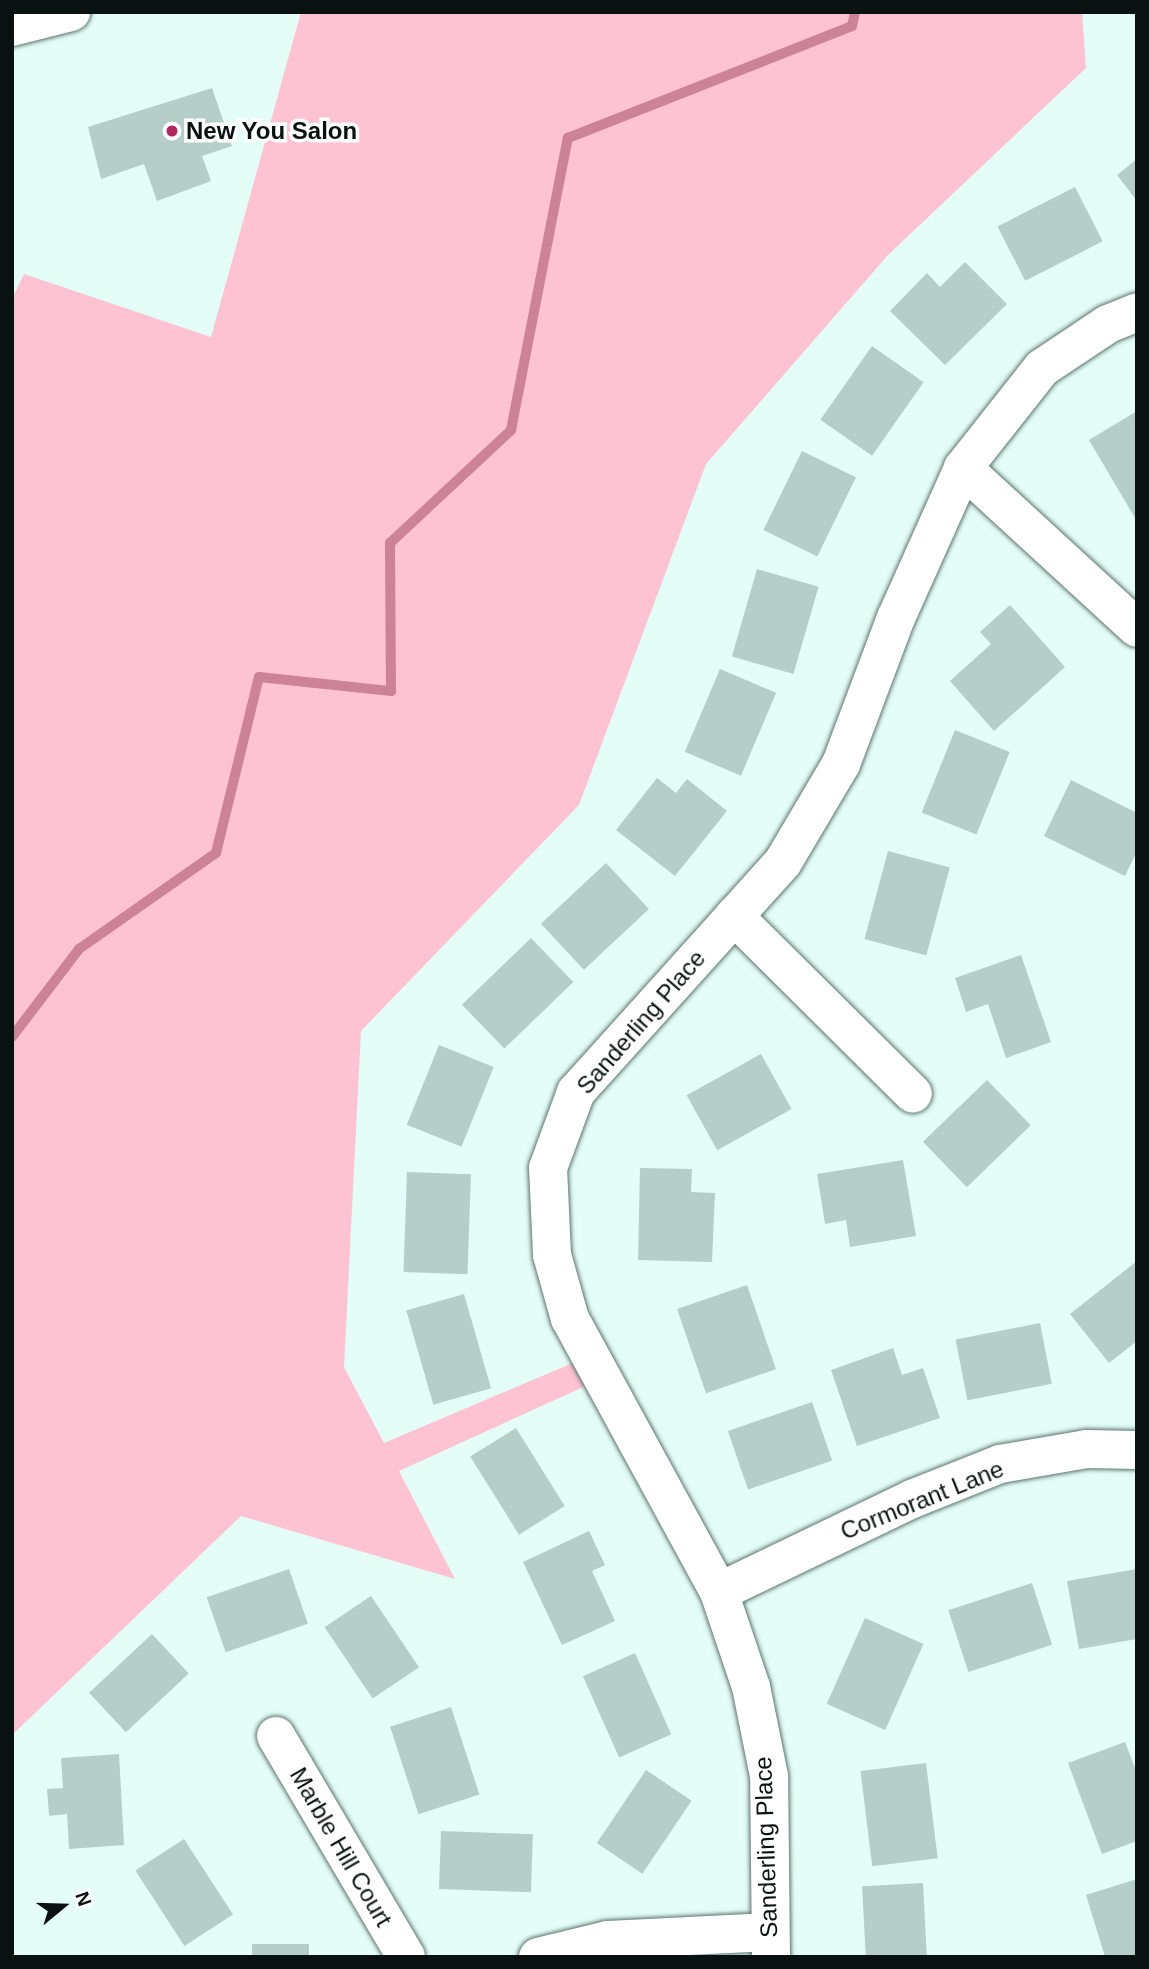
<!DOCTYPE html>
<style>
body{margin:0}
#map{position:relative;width:1149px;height:1969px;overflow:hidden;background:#e4fdf7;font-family:Arial,sans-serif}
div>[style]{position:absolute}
.green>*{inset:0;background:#fec3d3}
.stream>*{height:10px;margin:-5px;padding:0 5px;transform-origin:5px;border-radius:5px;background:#cc8297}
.building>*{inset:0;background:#b5cec8;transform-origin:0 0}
.roads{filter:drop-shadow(0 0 2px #5d746e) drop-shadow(0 0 2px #5d746e)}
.minor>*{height:38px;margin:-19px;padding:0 19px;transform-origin:19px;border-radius:19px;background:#fff}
.dots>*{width:19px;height:19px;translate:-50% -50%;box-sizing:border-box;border:4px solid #fff;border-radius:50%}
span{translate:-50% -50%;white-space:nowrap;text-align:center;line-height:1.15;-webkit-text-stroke:7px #fff;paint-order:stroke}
.poi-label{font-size:24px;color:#091210;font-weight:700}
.left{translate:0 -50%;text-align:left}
.street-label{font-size:24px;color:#091210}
.frame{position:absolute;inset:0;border:14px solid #091210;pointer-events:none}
.north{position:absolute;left:28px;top:1871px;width:70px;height:70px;-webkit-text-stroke:5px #fff;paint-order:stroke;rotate:71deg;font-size:19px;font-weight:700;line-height:28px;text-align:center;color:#091210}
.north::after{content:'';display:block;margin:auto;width:24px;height:32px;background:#091210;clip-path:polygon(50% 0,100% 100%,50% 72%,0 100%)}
</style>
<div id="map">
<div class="green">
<div style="clip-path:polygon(301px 12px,1082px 12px,1086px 68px,888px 255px,706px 464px,579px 805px,361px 1031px,344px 1367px,384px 1443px,589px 1356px,601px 1379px,399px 1471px,455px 1579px,241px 1516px,12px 1735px,12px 299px,24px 274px,211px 337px)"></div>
</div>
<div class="stream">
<div style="left:12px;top:1037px;width:111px;rotate:-52.7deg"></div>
<div style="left:79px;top:949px;width:167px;rotate:-35deg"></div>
<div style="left:216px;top:853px;width:181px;rotate:-76.3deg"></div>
<div style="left:259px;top:677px;width:133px;rotate:6.1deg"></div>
<div style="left:391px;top:691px;width:148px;rotate:-90.4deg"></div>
<div style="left:390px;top:543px;width:166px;rotate:-43deg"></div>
<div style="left:511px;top:430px;width:298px;rotate:-79deg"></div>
<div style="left:568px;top:138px;width:305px;rotate:-21.5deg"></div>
<div style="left:852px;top:26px;width:14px;rotate:-78deg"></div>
</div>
<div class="building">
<div style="clip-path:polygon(212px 88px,232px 146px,202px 156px,211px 181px,157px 201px,144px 164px,101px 179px,88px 127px)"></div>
<div style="clip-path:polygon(1137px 159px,1137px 201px,1117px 175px)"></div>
<div style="left:1075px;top:187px;width:61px;height:87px;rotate:63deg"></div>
<div style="clip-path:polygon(965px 262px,1007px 304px,945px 365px,890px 311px,927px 273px,940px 287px)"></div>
<div style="left:872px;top:346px;width:63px;height:90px;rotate:35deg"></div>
<div style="clip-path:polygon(1137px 411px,1137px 516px,1135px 518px,1089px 440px)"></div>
<div style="left:802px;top:451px;width:60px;height:88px;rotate:26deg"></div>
<div style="left:757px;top:569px;width:64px;height:91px;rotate:16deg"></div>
<div style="clip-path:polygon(1010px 605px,1065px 667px,994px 731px,950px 681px,991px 644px,980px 632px)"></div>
<div style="left:720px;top:669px;width:61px;height:90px;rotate:23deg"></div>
<div style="left:955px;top:730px;width:59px;height:89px;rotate:22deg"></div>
<div style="clip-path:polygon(657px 778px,676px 793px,687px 779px,727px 811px,675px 876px,616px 830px)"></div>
<div style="clip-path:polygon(1071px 780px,1137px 813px,1137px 851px,1125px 876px,1044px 836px)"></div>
<div style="left:888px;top:851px;width:64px;height:91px;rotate:15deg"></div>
<div style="left:606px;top:863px;width:63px;height:89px;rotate:47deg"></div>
<div style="left:531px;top:938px;width:61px;height:96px;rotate:46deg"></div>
<div style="clip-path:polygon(1021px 955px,1051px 1042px,1006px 1058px,988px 1004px,966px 1012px,955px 978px)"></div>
<div style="left:439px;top:1045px;width:59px;height:86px;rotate:22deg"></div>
<div style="left:761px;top:1054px;width:63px;height:85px;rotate:61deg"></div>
<div style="left:987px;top:1080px;width:63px;height:89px;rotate:46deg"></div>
<div style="clip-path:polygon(903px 1160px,916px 1236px,850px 1247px,846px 1220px,825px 1224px,817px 1174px)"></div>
<div style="clip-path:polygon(640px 1168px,692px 1169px,691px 1192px,715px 1193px,712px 1262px,638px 1260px)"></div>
<div style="left:407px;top:1172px;width:64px;height:100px;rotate:2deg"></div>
<div style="clip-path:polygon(1137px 1261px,1137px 1341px,1109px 1363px,1070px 1314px)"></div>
<div style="left:747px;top:1285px;width:89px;height:74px;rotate:71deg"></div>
<div style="left:464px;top:1294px;width:98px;height:60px;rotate:74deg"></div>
<div style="left:1040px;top:1323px;width:62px;height:86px;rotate:79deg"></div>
<div style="clip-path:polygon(893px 1348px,902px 1375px,923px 1368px,940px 1418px,857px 1446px,831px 1370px)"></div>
<div style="left:812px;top:1402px;width:62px;height:89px;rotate:71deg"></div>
<div style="left:516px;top:1428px;width:92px;height:54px;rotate:58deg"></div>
<div style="clip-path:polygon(589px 1531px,605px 1565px,592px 1571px,615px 1621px,562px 1645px,523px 1562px)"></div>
<div style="left:289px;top:1569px;width:58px;height:87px;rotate:71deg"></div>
<div style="clip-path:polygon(1137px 1569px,1137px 1639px,1079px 1649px,1067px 1581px)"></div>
<div style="left:1032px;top:1583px;width:65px;height:88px;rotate:72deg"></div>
<div style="left:371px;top:1596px;width:86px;height:56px;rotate:56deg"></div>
<div style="left:865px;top:1618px;width:64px;height:94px;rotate:24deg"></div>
<div style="left:152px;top:1634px;width:54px;height:86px;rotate:47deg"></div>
<div style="left:635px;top:1653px;width:89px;height:57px;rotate:66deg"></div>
<div style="left:451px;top:1707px;width:92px;height:64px;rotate:72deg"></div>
<div style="clip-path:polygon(1125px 1742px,1137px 1773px,1137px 1841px,1102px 1854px,1068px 1763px)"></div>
<div style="clip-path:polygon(119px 1754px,124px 1845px,69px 1849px,67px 1814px,49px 1816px,47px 1789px,63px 1788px,61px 1758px)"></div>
<div style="left:926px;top:1763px;width:96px;height:66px;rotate:83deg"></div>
<div style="left:646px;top:1770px;width:55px;height:88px;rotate:34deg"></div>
<div style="left:441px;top:1831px;width:92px;height:58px;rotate:2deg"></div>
<div style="left:184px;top:1839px;width:90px;height:58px;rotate:57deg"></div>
<div style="clip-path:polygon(1137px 1879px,1137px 1957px,1105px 1957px,1086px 1895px)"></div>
<div style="left:923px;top:1883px;width:74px;height:61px;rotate:87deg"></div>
<div style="left:309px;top:1944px;width:13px;height:57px;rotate:90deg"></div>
</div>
<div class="roads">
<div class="minor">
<div style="left:12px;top:27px;width:61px;rotate:-14.3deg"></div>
<div style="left:963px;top:468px;width:236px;rotate:42.6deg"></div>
<div style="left:734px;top:916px;width:252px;rotate:44.8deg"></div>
<div style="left:719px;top:1592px;width:214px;rotate:-25.7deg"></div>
<div style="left:912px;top:1499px;width:95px;rotate:-21.7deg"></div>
<div style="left:1000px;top:1464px;width:88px;rotate:-9.8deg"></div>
<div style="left:1087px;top:1449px;width:50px;rotate:1.1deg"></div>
<div style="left:276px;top:1736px;width:256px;rotate:59.5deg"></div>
<div style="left:538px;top:1957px;width:72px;rotate:-13.7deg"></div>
<div style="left:608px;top:1940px;width:162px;rotate:-2.8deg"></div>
<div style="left:771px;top:1957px;width:181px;rotate:-90.6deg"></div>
<div style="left:769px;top:1776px;width:91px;rotate:-101.4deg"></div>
<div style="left:751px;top:1687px;width:100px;rotate:-108.6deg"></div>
<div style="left:719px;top:1592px;width:311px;rotate:-118.6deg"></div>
<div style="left:570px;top:1319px;width:66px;rotate:-105.7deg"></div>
<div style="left:552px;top:1255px;width:87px;rotate:-92.6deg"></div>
<div style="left:548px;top:1168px;width:81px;rotate:-69.8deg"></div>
<div style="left:576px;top:1092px;width:309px;rotate:-48deg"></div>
<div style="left:783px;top:862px;width:114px;rotate:-59.4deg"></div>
<div style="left:841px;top:764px;width:156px;rotate:-69.4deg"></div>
<div style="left:896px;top:618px;width:164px;rotate:-65.9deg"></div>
<div style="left:963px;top:468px;width:127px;rotate:-51.7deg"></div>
<div style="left:1042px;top:368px;width:79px;rotate:-33.7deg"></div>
<div style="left:1108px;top:324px;width:31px;rotate:-22deg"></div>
</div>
</div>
<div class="dots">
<div style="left:172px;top:131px;background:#b22660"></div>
</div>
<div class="poi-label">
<span class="left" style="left:186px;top:131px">New You Salon</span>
</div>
<div class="street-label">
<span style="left:641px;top:1022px;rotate:-49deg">Sanderling Place</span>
<span style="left:922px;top:1500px;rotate:-22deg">Cormorant Lane</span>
<span style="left:341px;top:1847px;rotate:60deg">Marble Hill Court</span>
<span style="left:766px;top:1847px;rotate:-92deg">Sanderling Place</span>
</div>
<div class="frame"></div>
<div class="north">N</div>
</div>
